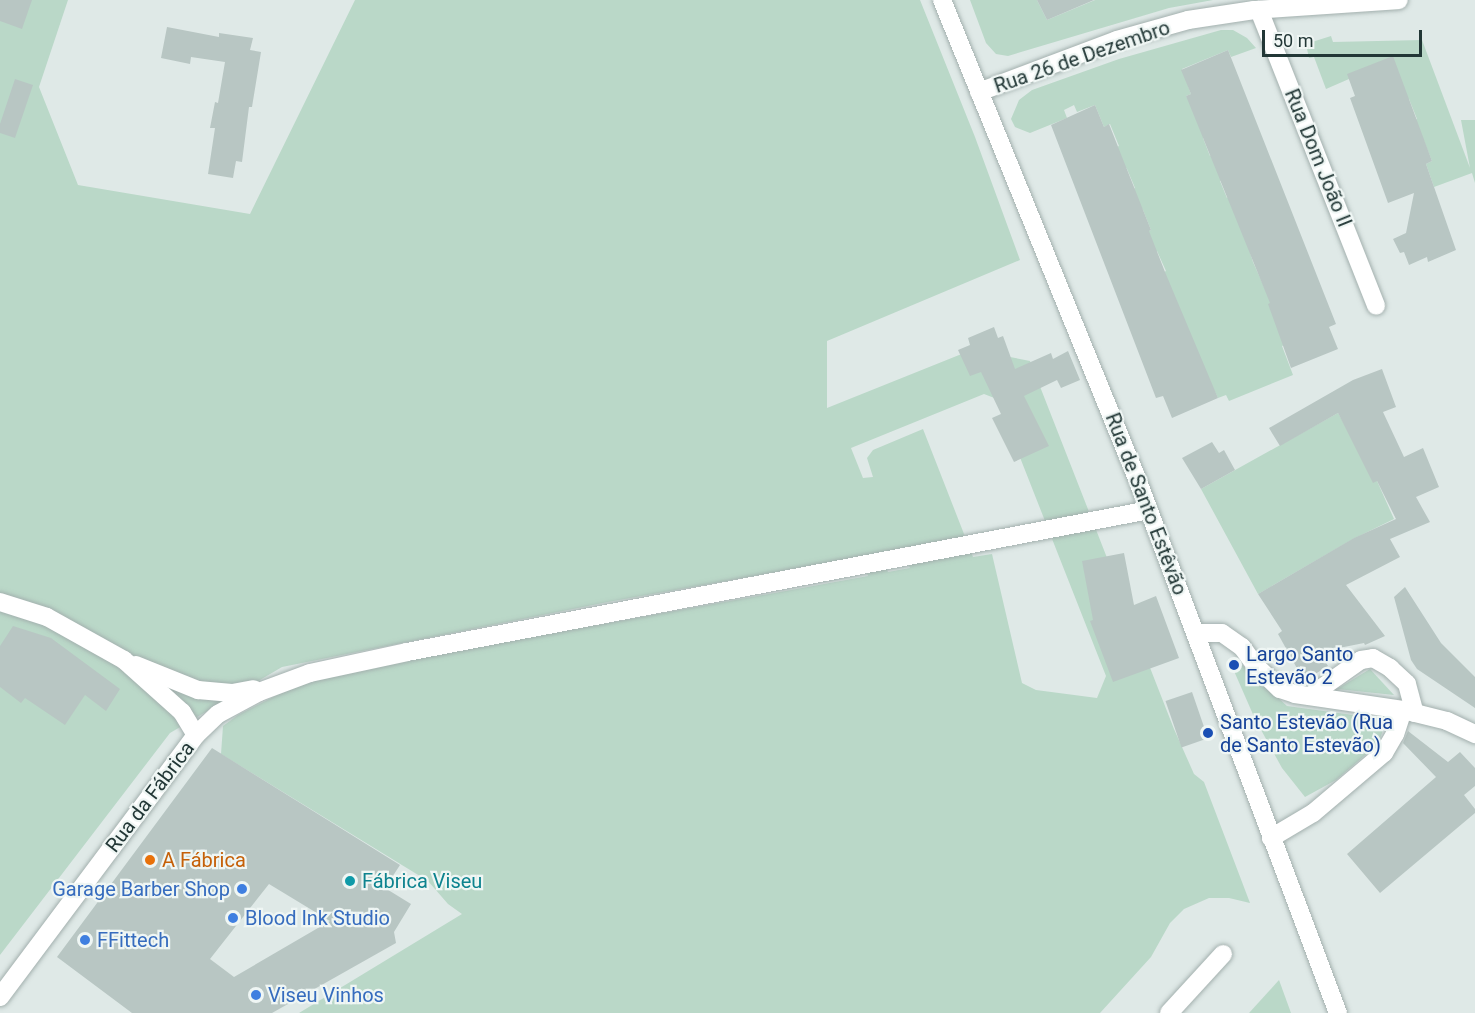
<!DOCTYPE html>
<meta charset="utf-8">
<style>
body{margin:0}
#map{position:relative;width:1475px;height:1013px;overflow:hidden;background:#dfe9e7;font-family:Roboto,sans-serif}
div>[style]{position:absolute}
.green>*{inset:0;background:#bad8c8}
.building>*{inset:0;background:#b8c6c3;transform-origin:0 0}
.roads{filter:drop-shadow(0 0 2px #a3b0ae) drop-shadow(0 0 2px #a3b0ae)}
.street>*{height:18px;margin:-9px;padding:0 9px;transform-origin:9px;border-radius:9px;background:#fff}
.secondary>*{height:18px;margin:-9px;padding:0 9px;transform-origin:9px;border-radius:9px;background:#fff}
.dots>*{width:16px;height:16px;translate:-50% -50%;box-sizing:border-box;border:3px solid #eff6f4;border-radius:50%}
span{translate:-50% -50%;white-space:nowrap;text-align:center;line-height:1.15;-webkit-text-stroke:4.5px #eff6f4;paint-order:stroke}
.street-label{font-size:20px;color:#223736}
.transit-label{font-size:20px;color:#164399}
.left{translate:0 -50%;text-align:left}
.food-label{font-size:20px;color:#c56008}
.culture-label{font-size:20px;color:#0d838f}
.shop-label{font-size:20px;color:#366cbe}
.right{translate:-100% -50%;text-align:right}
.scale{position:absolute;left:1262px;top:30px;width:160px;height:27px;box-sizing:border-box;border:3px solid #223736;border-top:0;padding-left:8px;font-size:18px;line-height:21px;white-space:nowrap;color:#223736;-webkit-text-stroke:4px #eff6f4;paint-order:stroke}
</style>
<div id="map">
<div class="green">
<div style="clip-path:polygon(evenodd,0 0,68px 0,39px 87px,78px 185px,250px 214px,355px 0,920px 0,975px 137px,1020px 260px,827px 341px,827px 408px,989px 343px,1010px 357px,1030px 361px,1174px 729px,1194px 774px,1204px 782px,1250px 903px,1229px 898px,1209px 898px,1184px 909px,1170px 923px,1151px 957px,1100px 1013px,299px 1013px,462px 914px,448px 904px,428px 881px,221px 754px,223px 726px,238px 715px,291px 688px,349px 670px,868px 576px,861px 557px,608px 602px,282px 667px,170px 733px,0 955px,0 0,984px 394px,997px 399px,1106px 676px,1097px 698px,1036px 690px,1022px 683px,992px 554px,973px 557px,923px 429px,873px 450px,867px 458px,873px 477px,863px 478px,851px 448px,984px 394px,0 0,902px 550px,910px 568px,888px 572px,880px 554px,902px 550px)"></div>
<div style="clip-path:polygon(970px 0,1037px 0,1047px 20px,1095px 0,1213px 0,1169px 8px,1008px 56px,996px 54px,986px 43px)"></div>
<div style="clip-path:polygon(1221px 30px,1233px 30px,1247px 38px,1256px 48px,1231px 57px,1228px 50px,1182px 69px,1191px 94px,1186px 96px,1210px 135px,1203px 138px,1210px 156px,1215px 154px,1225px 178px,1220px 181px,1227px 198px,1232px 196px,1253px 262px,1289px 343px,1282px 346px,1293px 375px,1229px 401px,1226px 395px,1218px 398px,1159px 275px,1166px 271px,1157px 251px,1152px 252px,1144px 233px,1151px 230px,1143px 210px,1130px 191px,1135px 188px,1127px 169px,1112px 149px,1119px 146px,1110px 124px,1104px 127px,1095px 105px,1077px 112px,1074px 105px,1064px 110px,1067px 118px,1030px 133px,1015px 127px,1011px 119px,1019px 100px,1032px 90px,1119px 59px)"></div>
<div style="clip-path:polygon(1331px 36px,1333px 42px,1422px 40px,1470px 168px,1461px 120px,1475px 120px,1475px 183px,1472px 173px,1434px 187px,1426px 164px,1432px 161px,1424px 141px,1412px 121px,1417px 119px,1409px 99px,1349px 79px,1326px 89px,1314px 57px,1309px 58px,1307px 49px,1312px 42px)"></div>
<div style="clip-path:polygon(1338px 413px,1377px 481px,1394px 519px,1353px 539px,1258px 594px,1201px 489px)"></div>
<div style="clip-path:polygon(1239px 662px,1287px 706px,1382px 719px,1386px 722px,1378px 744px,1336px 780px,1305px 797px,1282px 768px,1255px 719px,1234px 671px,1234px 664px)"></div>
<div style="clip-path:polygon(1370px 669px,1394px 695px,1337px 689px)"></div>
<div style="clip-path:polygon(1279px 980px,1291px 1013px,1249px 1013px)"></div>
</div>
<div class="building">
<div style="clip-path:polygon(0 0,32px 0,22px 29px,0 21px)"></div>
<div style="clip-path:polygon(1037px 0,1094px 0,1047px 20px)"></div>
<div style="clip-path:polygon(167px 27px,219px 37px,219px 33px,253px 38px,250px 50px,261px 52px,252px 107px,249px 107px,242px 162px,236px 161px,233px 178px,208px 174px,215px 128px,210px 128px,215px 102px,218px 103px,225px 62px,191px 57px,190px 64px,161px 58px)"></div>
<div style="clip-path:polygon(1228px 50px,1336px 324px,1329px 327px,1338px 349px,1291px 368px,1268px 304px,1270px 303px,1186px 96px,1191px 94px,1181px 70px)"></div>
<div style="clip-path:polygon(1393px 56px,1432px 161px,1426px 164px,1456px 250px,1428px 262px,1427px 257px,1409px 265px,1404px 252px,1400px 253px,1393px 239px,1406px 233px,1414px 193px,1388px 203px,1350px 98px,1355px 96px,1347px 74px)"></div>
<div style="clip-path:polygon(15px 79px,33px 85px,15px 138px,0 133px,0 124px)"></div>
<div style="clip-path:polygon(1095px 105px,1104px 127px,1109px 124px,1151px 230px,1149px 231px,1165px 272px,1218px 398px,1172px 418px,1163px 396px,1156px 398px,1051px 125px)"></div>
<div style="clip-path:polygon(994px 327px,998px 338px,1003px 336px,1015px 369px,1051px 353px,1053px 359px,1068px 351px,1080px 380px,1061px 388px,1057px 380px,1024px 396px,1049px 446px,1014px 462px,992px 418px,1001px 414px,981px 372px,970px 376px,958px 350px,970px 345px,968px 338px)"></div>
<div style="clip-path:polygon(1382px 369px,1396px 407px,1383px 412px,1404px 457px,1423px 448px,1439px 487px,1416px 497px,1430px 522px,1390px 539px,1400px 557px,1346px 585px,1385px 636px,1365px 645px,1364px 643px,1319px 652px,1328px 666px,1304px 681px,1278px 634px,1282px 631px,1258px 594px,1354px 538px,1396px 519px,1377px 481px,1373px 483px,1338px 413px,1280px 446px,1269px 428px,1353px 380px)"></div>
<div style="clip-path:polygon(1212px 442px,1219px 453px,1224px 450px,1235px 470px,1201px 489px,1182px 458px)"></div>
<div style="clip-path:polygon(1124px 553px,1134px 605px,1156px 596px,1179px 658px,1113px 682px,1090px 621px,1093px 620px,1082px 561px)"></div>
<div style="clip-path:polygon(1405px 587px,1441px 643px,1475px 677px,1475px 708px,1417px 669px,1411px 660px,1394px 597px)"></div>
<div style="clip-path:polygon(13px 626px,51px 638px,120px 689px,106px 711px,85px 695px,65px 725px,25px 698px,21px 703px,0 687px,0 646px)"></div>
<div style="left:1192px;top:692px;width:49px;height:28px;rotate:71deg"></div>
<div style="clip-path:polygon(1408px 731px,1448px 762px,1460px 752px,1475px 768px,1475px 786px,1464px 795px,1475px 809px,1475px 813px,1380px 893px,1347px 854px,1436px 777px,1403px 743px)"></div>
<div style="clip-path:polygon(evenodd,212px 748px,400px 865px,385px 888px,411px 904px,394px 932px,396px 943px,272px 1013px,132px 1013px,57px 957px,212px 748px,269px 884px,330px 921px,234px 977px,210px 959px,269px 884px)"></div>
</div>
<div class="roads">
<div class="street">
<div style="left:1259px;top:10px;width:318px;rotate:68.4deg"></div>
<div style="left:979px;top:92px;width:147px;rotate:-20.6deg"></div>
<div style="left:1117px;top:40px;width:74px;rotate:-15.7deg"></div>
<div style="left:1188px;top:20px;width:67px;rotate:-8.6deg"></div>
<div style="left:1254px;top:10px;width:145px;rotate:-3.9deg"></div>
<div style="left:0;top:602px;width:49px;rotate:17.7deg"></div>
<div style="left:47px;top:617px;width:88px;rotate:29.2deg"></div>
<div style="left:124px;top:660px;width:78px;rotate:41.9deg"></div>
<div style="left:182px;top:712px;width:27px;rotate:59deg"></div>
<div style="left:1196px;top:633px;width:26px"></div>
<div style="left:1222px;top:633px;width:24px;rotate:35deg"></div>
<div style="left:1242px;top:647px;width:24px;rotate:54deg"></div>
<div style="left:1256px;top:666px;width:33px;rotate:44deg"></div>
<div style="left:1280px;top:689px;width:16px;rotate:18deg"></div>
<div style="left:1295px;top:694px;width:109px;rotate:8.4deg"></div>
<div style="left:1403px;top:710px;width:25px;rotate:108deg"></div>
<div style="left:1395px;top:734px;width:22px;rotate:120deg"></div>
<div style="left:1384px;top:753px;width:93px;rotate:139.8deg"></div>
<div style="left:1313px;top:813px;width:49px;rotate:149.2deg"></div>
<div style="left:136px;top:665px;width:67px;rotate:22deg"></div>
<div style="left:198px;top:690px;width:34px;rotate:5deg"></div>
<div style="left:232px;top:693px;width:22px;rotate:-10deg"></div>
<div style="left:1310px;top:696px;width:62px;rotate:-35.2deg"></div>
<div style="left:1361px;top:660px;width:12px;rotate:-9deg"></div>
<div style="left:1373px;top:658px;width:20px;rotate:30deg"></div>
<div style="left:1390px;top:668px;width:23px;rotate:43deg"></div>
<div style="left:1407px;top:684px;width:30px;rotate:75deg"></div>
<div style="left:1403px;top:710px;width:45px;rotate:14deg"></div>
<div style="left:1447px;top:721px;width:31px;rotate:25deg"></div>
<div style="left:0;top:997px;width:327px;rotate:-53.2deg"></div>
<div style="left:196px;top:735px;width:30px;rotate:-44deg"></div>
<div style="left:218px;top:714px;width:47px;rotate:-28.2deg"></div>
<div style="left:259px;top:692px;width:54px;rotate:-20.4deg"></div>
<div style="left:310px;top:673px;width:99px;rotate:-12.2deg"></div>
<div style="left:407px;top:652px;width:755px;rotate:-10.83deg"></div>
<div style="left:1169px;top:1013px;width:80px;rotate:-47.5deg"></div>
</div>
<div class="secondary">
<div style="left:942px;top:0;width:514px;rotate:67.83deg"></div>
<div style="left:1136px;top:476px;width:574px;rotate:69.39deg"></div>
</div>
</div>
<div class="dots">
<div style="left:1234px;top:665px;background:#1a4fb4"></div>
<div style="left:1208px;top:733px;background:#1a4fb4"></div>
<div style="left:150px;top:860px;background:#e8710a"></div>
<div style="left:350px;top:881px;background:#0f9aa8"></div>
<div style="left:242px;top:889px;background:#3f7fe0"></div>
<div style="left:233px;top:918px;background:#3f7fe0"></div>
<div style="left:85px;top:940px;background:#3f7fe0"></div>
<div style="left:256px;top:995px;background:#3f7fe0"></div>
</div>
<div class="street-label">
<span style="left:1082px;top:57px;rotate:-19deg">Rua 26 de Dezembro</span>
<span style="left:1318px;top:158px;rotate:68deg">Rua Dom João II</span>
<span style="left:1146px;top:504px;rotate:69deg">Rua de Santo Estêvão</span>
<span style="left:150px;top:797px;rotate:-53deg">Rua da Fábrica</span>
</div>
<div class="transit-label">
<span class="left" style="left:1246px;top:666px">Largo Santo<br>Estevão 2</span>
<span class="left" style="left:1220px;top:734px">Santo Estevão (Rua<br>de Santo Estevão)</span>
</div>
<div class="food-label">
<span class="left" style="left:162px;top:860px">A Fábrica</span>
</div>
<div class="culture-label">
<span class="left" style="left:362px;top:881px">Fábrica Viseu</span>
</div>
<div class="shop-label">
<span class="right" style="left:230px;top:889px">Garage Barber Shop</span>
<span class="left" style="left:245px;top:918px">Blood Ink Studio</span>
<span class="left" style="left:97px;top:940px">FFittech</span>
<span class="left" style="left:268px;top:995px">Viseu Vinhos</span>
</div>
<div class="scale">50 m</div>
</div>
